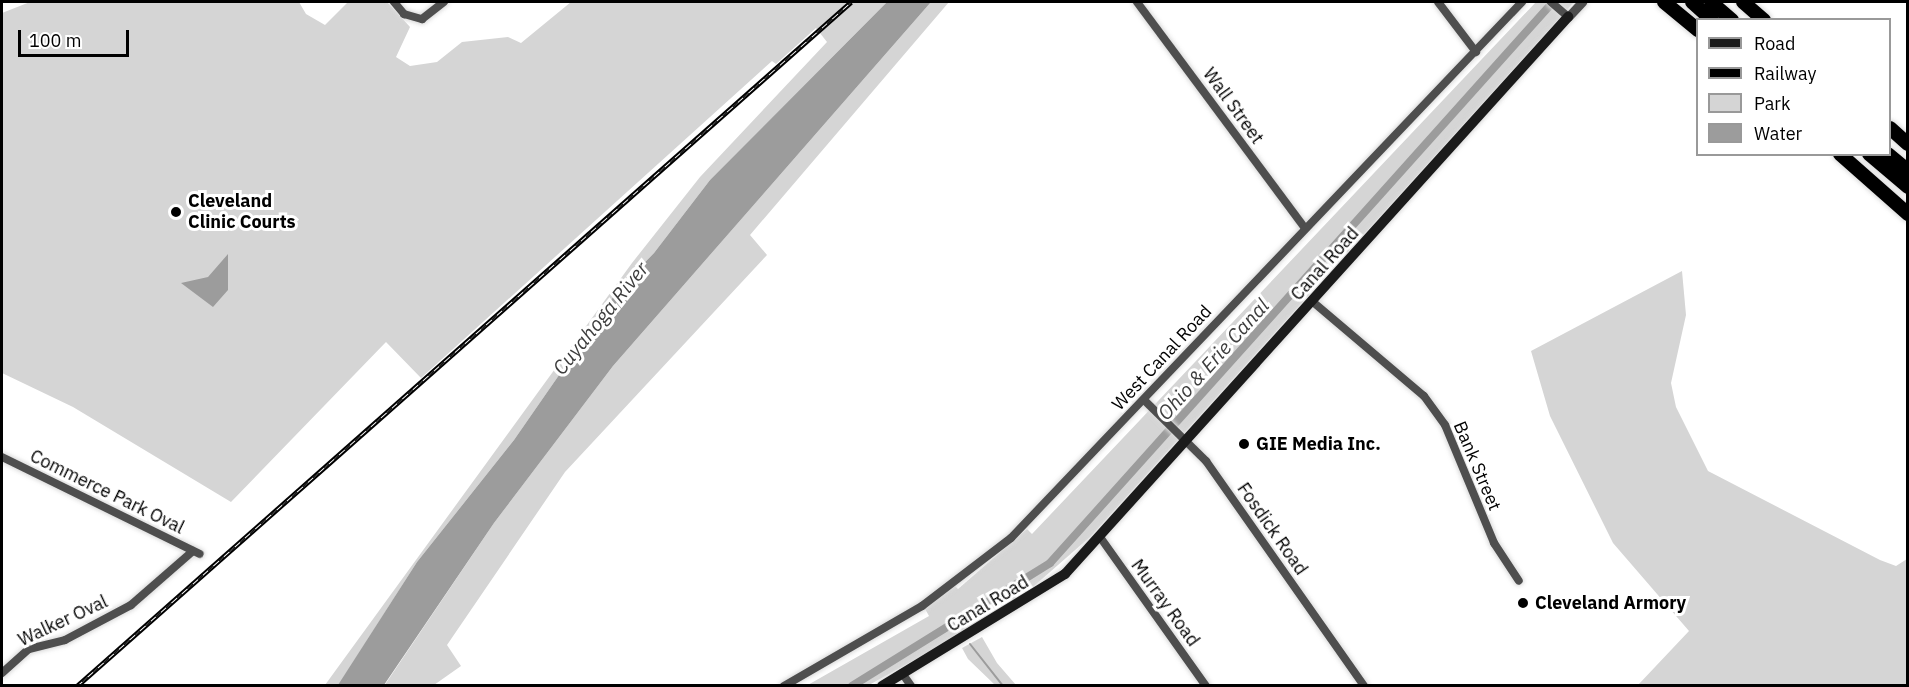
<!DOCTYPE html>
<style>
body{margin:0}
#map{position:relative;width:1909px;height:687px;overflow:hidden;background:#fff;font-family:"IBM Plex Sans",sans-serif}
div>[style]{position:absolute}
.green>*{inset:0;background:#d5d5d5}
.water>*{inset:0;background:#9c9c9c}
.stream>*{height:2px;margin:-1px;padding:0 1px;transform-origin:1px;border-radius:1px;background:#9c9c9c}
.canal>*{height:8px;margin:-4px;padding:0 4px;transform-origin:4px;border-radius:4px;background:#9c9c9c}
.roads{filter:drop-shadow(0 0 2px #dbdbdb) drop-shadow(0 0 2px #dbdbdb)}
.minor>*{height:8px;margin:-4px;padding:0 4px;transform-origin:4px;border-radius:4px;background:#4e4e4e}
.tertiary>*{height:9px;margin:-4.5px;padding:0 4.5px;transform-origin:4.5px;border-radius:4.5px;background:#4e4e4e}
.secondary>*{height:10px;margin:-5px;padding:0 5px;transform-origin:5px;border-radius:5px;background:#1b1b1b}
.motorway>*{height:14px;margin:-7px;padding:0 7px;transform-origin:7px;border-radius:7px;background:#000}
.rail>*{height:4.5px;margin-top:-2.25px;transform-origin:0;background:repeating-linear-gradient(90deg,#fff 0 7px,#000 0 14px);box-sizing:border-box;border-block:2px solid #000}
.dots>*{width:16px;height:16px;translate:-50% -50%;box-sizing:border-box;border:3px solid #fff;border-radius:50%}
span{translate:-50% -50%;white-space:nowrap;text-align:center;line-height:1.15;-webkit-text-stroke:6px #fff;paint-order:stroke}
.street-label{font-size:18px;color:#000}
.poi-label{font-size:18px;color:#000;font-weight:700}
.left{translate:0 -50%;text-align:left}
.water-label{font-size:20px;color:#3d3d3d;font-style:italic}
.frame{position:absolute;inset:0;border:3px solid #000;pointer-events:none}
.legend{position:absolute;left:1696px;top:18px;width:195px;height:138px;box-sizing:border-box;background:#fff;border:2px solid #999;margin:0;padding:8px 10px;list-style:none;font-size:18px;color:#000}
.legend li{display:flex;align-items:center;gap:12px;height:30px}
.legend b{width:30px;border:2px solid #999}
.scale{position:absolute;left:18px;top:30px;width:111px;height:27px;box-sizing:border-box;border:3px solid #000;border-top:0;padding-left:8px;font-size:18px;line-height:21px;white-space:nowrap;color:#000;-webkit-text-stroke:4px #fff;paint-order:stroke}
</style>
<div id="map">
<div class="green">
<div style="clip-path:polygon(30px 2px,299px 2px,306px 14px,325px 25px,348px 2px,387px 2px,410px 27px,396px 57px,410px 66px,437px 62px,462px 42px,508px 37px,521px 43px,571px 2px,887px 2px,710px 180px,654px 253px,618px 290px,514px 440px,417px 562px,338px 686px,325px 685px,632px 263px,700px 177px,827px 42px,816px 28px,776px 64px,772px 61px,421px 378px,386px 342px,231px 502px,73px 407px,2px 373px,2px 13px)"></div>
<div style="clip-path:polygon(931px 2px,949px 2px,750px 235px,767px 255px,565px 472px,447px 645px,461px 666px,434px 685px,384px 686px,494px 523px,613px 366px)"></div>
<div style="clip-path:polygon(1536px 2px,1574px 2px,1090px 537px,1010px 607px,869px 685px,806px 686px,929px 616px,923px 605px,955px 586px,958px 589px,1027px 529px,1032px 534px)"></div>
<div style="clip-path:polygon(1682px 271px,1686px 315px,1671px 383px,1676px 407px,1708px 471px,1880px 560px,1896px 566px,1907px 559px,1907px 685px,1638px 685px,1689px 631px,1613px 543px,1550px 416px,1531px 351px)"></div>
<div style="clip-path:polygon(982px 637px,997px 663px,1016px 685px,995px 685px,968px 659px,962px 648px)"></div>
</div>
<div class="water">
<div style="clip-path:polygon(887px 2px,931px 2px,613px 366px,494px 523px,384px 685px,338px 685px,417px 562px,514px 440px,618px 290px,654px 253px,710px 180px)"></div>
<div style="clip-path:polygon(228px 254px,228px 290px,213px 307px,181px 283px,208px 277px)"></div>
</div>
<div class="stream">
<div style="left:970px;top:644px;width:53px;rotate:51.8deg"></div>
</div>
<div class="canal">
<div style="left:852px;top:686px;width:233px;rotate:-31.8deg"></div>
<div style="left:1050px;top:563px;width:753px;rotate:-48.12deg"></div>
</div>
<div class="roads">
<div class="minor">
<div style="left:394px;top:2px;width:16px;rotate:50deg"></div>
<div style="left:404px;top:14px;width:19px;rotate:16deg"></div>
<div style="left:422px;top:19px;width:28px;rotate:-38deg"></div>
<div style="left:1137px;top:2px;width:282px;rotate:53.4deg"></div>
<div style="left:1438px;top:2px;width:63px;rotate:52.8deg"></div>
<div style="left:1551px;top:2px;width:23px;rotate:41deg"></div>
<div style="left:1313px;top:302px;width:145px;rotate:40.3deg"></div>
<div style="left:1424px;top:396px;width:36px;rotate:54deg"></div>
<div style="left:1445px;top:425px;width:128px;rotate:67.4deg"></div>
<div style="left:1494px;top:543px;width:45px;rotate:56.7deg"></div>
<div style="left:1144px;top:400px;width:87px;rotate:44.5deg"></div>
<div style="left:1206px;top:461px;width:275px;rotate:54.9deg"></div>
<div style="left:2px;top:457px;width:220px;rotate:26.1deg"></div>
<div style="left:1100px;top:537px;width:183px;rotate:54.6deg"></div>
<div style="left:2px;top:673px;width:36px;rotate:-42deg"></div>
<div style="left:29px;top:649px;width:37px;rotate:-14deg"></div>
<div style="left:65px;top:640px;width:75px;rotate:-27.9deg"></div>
<div style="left:131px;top:605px;width:82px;rotate:-41.1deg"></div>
<div style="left:902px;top:673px;width:16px;rotate:55deg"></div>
<div style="left:784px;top:686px;width:160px;rotate:-30.1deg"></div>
<div style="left:922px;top:606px;width:112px;rotate:-37.4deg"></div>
<div style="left:1011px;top:538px;width:741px;rotate:-46.37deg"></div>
</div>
<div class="tertiary">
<div style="left:1568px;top:17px;width:21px;rotate:-47deg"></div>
</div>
<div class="secondary">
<div style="left:882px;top:686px;width:215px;rotate:-31.5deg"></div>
<div style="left:1065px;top:574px;width:751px;rotate:-47.92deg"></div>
</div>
<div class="motorway">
<div style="left:1664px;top:2px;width:44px;rotate:39.5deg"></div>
<div style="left:1692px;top:2px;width:27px;rotate:42deg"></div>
<div style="left:1711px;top:2px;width:28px;rotate:41deg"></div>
<div style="left:1743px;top:2px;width:28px;rotate:41deg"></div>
<div style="left:1890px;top:128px;width:24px;rotate:42deg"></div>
<div style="left:1840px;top:154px;width:91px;rotate:41.4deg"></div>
<div style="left:1869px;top:154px;width:51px;rotate:40.2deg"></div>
<div style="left:1888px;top:154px;width:26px;rotate:40deg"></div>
</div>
</div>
<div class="rail">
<div style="left:77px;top:686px;width:1033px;rotate:-41.47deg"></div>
</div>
<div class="dots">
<div style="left:176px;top:212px;background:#000"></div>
<div style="left:1244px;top:444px;background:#000"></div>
<div style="left:1523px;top:603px;background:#000"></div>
</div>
<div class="street-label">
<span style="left:1233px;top:106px;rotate:54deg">Wall Street</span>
<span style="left:1325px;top:264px;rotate:-48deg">Canal Road</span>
<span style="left:1162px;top:358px;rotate:-47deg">West Canal Road</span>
<span style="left:1477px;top:466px;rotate:67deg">Bank Street</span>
<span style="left:107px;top:492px;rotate:26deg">Commerce Park Oval</span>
<span style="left:1272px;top:529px;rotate:55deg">Fosdick Road</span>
<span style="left:1165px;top:603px;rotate:54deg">Murray Road</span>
<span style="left:988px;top:604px;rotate:-31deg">Canal Road</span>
<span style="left:63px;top:621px;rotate:-25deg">Walker Oval</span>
</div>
<div class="poi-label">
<span class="left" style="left:188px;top:212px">Cleveland<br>Clinic Courts</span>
<span class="left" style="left:1256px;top:444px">GIE Media Inc.</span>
<span class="left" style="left:1535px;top:603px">Cleveland Armory</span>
</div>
<div class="water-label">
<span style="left:600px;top:318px;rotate:-51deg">Cuyahoga River</span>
<span style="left:1213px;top:359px;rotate:-48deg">Ohio &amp; Erie Canal</span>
</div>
<div class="frame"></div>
<ul class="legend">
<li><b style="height:8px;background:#1b1b1b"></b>Road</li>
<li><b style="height:8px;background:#000"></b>Railway</li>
<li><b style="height:16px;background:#d5d5d5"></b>Park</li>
<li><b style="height:16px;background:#9c9c9c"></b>Water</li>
</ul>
<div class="scale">100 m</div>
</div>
